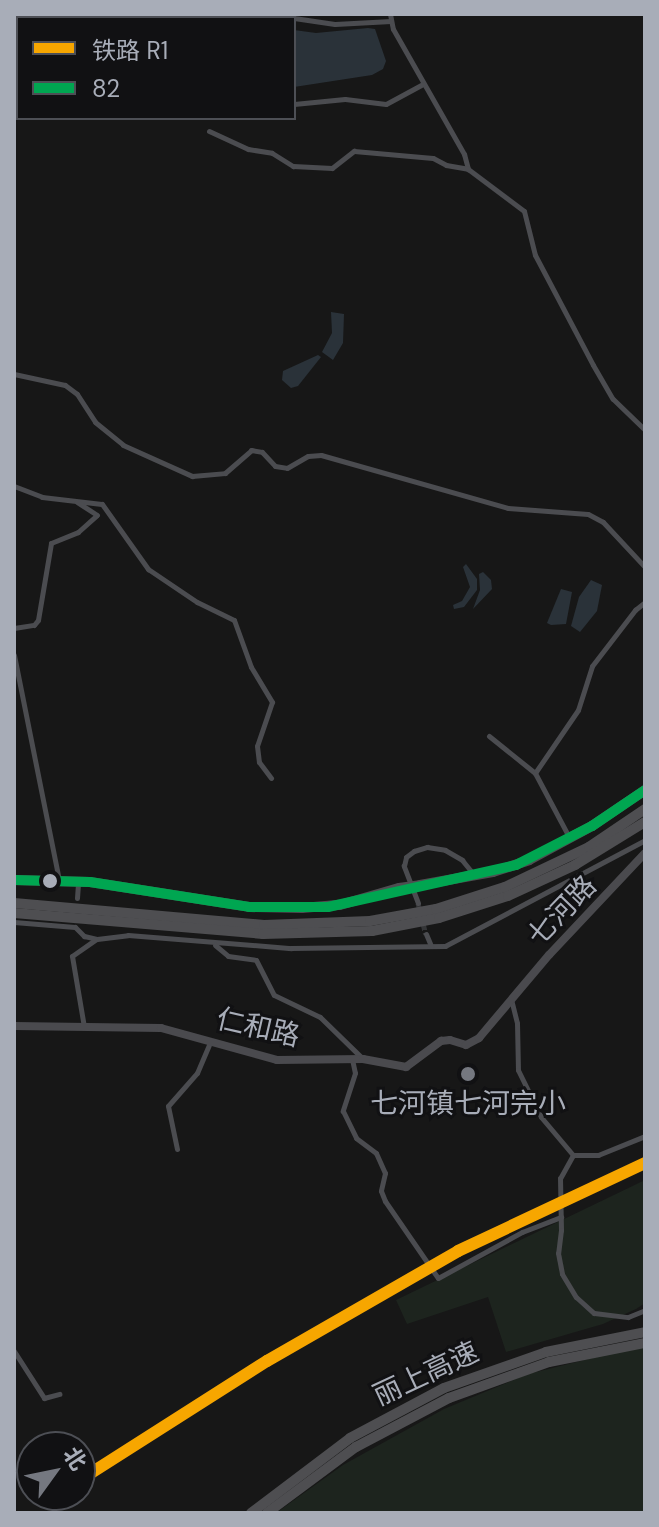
<!DOCTYPE html>
<meta charset="utf-8">
<style>
body{margin:0}
#map{position:relative;width:659px;height:1527px;overflow:hidden;background:#171717;font-family:"DM Sans","Noto Sans SC",sans-serif}
div>[style]{position:absolute}
.green>*{inset:0;background:#1d241e}
.water>*{inset:0;background:#2a3239;transform-origin:0 0}
.street-tunnel>*{height:5px;margin-top:-2.5px;transform-origin:0;background:repeating-linear-gradient(90deg,#343537 0 5px,transparent 0 7.5px)}
.street>*{height:5px;margin:-2.5px;padding:0 2.5px;transform-origin:2.5px;border-radius:2.5px;background:#4b4c50}
.secondary>*{height:8px;margin:-4px;padding:0 4px;transform-origin:4px;border-radius:4px;background:#4a4a4e}
.highway>*{height:10px;margin:-5px;padding:0 5px;transform-origin:5px;border-radius:5px;background:#4e4e51}
.highway-bridge>*{height:10px;margin:-5px;padding:0 5px;transform-origin:5px;border-radius:5px;background:#4e4e51}
.bus-1>*{height:10px;margin:-5px;padding:0 5px;transform-origin:5px;border-radius:5px;background:#00a651}
.rail-1>*{height:12px;margin:-6px;padding:0 6px;transform-origin:6px;border-radius:6px;background:#f7a600}
.dots>*{width:22px;height:22px;translate:-50% -50%;box-sizing:border-box;border:4px solid #111113;border-radius:50%}
span{translate:-50% -50%;white-space:nowrap;text-align:center;line-height:1.15;-webkit-text-stroke:6px #111113;paint-order:stroke}
.street-label{font-size:28px;color:#a8adb8}
.poi-label{font-size:28px;color:#a8adb8}
.frame{position:absolute;inset:0;border:16px solid #a8adb8;pointer-events:none}
.legend{position:absolute;left:16px;top:16px;width:280px;height:104px;box-sizing:border-box;background:#111113;border:2px solid #4d4f55;margin:0;padding:10px 14px;list-style:none;font-size:24px;color:#a8adb8}
.legend li{display:flex;align-items:center;gap:16px;height:40px}
.legend b{width:40px;border:2px solid #4d4f55}
.north{position:absolute;left:16px;top:1431px;width:80px;height:80px;box-sizing:border-box;background:#111113;border:2px solid #4d4f55;border-radius:50%;rotate:57deg;font-size:22px;font-weight:700;line-height:32px;text-align:center;color:#a8adb8}
.north::after{content:'';display:block;margin:auto;width:28px;height:36px;background:#757880;clip-path:polygon(50% 0,100% 100%,50% 72%,0 100%)}
</style>
<div id="map">
<div class="green">
<div style="clip-path:polygon(645px 1180px,645px 1303px,636px 1309px,603px 1324px,506px 1352px,488px 1297px,407px 1324px,396px 1300px)"></div>
<div style="clip-path:polygon(645px 1345px,645px 1513px,276px 1513px,343px 1465px,444px 1409px,528px 1374px)"></div>
</div>
<div class="water">
<div style="left:203px;top:14px;width:58px;height:4px"></div>
<div style="clip-path:polygon(368px 28px,375px 29px,386px 61px,383px 69px,372px 75px,294px 87px,294px 30px,316px 33px)"></div>
<div style="clip-path:polygon(331px 312px,344px 314px,343px 343px,333px 360px,322px 352px,332px 333px)"></div>
<div style="clip-path:polygon(318px 355px,321px 357px,298px 386px,291px 388px,282px 380px,283px 371px)"></div>
<div style="clip-path:polygon(466px 564px,477px 579px,477px 590px,464px 607px,454px 609px,453px 605px,462px 601px,470px 587px,463px 567px)"></div>
<div style="clip-path:polygon(483px 572px,491px 580px,492px 589px,473px 609px,480px 590px,479px 574px)"></div>
<div style="clip-path:polygon(591px 580px,602px 585px,597px 611px,580px 632px,571px 626px,579px 597px)"></div>
<div style="clip-path:polygon(561px 589px,572px 592px,566px 624px,551px 625px,547px 623px)"></div>
</div>
<div class="street-tunnel">
<div style="left:418px;top:903px;width:32px;rotate:76deg"></div>
</div>
<div class="street">
<div style="left:282px;top:14px;width:12px;rotate:20deg"></div>
<div style="left:390px;top:14px;width:15px;rotate:79deg"></div>
<div style="left:393px;top:29px;width:144px;rotate:60.4deg"></div>
<div style="left:464px;top:154px;width:16px;rotate:75deg"></div>
<div style="left:468px;top:169px;width:70px;rotate:36.9deg"></div>
<div style="left:524px;top:211px;width:45px;rotate:76deg"></div>
<div style="left:535px;top:255px;width:124px;rotate:62.2deg"></div>
<div style="left:593px;top:365px;width:39px;rotate:60deg"></div>
<div style="left:613px;top:399px;width:45px;rotate:44.1deg"></div>
<div style="left:194px;top:18px;width:4px;rotate:-76deg"></div>
<div style="left:294px;top:18px;width:41px;rotate:8.3deg"></div>
<div style="left:335px;top:24px;width:56px;rotate:-3.1deg"></div>
<div style="left:14px;top:45px;width:8px;rotate:60deg"></div>
<div style="left:294px;top:104px;width:51px;rotate:-5.6deg"></div>
<div style="left:345px;top:99px;width:41px;rotate:7deg"></div>
<div style="left:386px;top:104px;width:42px;rotate:-28.4deg"></div>
<div style="left:209px;top:131px;width:43px;rotate:24.8deg"></div>
<div style="left:248px;top:149px;width:24px;rotate:9deg"></div>
<div style="left:272px;top:153px;width:25px;rotate:32deg"></div>
<div style="left:293px;top:166px;width:39px;rotate:3deg"></div>
<div style="left:332px;top:168px;width:28px;rotate:-38deg"></div>
<div style="left:354px;top:151px;width:79px;rotate:5.1deg"></div>
<div style="left:433px;top:158px;width:15px;rotate:28deg"></div>
<div style="left:446px;top:165px;width:22px;rotate:10deg"></div>
<div style="left:14px;top:374px;width:52px;rotate:12.2deg"></div>
<div style="left:65px;top:385px;width:15px;rotate:37deg"></div>
<div style="left:77px;top:394px;width:33px;rotate:57deg"></div>
<div style="left:95px;top:422px;width:36px;rotate:39deg"></div>
<div style="left:123px;top:445px;width:76px;rotate:24.2deg"></div>
<div style="left:192px;top:476px;width:33px;rotate:-5deg"></div>
<div style="left:225px;top:473px;width:35px;rotate:-41deg"></div>
<div style="left:251px;top:450px;width:11px;rotate:10deg"></div>
<div style="left:262px;top:452px;width:19px;rotate:47deg"></div>
<div style="left:275px;top:466px;width:12px;rotate:9deg"></div>
<div style="left:287px;top:468px;width:24px;rotate:-30deg"></div>
<div style="left:308px;top:456px;width:13px;rotate:-4deg"></div>
<div style="left:321px;top:455px;width:194px;rotate:15.8deg"></div>
<div style="left:508px;top:508px;width:80px;rotate:4.3deg"></div>
<div style="left:588px;top:514px;width:17px;rotate:28deg"></div>
<div style="left:603px;top:522px;width:62px;rotate:47deg"></div>
<div style="left:14px;top:486px;width:30px;rotate:21deg"></div>
<div style="left:42px;top:497px;width:60px;rotate:6.7deg"></div>
<div style="left:102px;top:504px;width:80px;rotate:54.7deg"></div>
<div style="left:148px;top:569px;width:59px;rotate:34deg"></div>
<div style="left:197px;top:602px;width:41px;rotate:25.9deg"></div>
<div style="left:234px;top:620px;width:50px;rotate:70.1deg"></div>
<div style="left:251px;top:667px;width:41px;rotate:59deg"></div>
<div style="left:272px;top:702px;width:46px;rotate:108.8deg"></div>
<div style="left:257px;top:746px;width:16px;rotate:83deg"></div>
<div style="left:259px;top:762px;width:20px;rotate:53deg"></div>
<div style="left:14px;top:628px;width:20px;rotate:-9deg"></div>
<div style="left:34px;top:625px;width:6px;rotate:-51deg"></div>
<div style="left:38px;top:620px;width:78px;rotate:-80.4deg"></div>
<div style="left:51px;top:543px;width:29px;rotate:-22deg"></div>
<div style="left:78px;top:532px;width:25px;rotate:-42deg"></div>
<div style="left:97px;top:515px;width:24px;rotate:-147deg"></div>
<div style="left:14px;top:655px;width:229px;rotate:78.7deg"></div>
<div style="left:489px;top:736px;width:59px;rotate:38.8deg"></div>
<div style="left:535px;top:773px;width:72px;rotate:62deg"></div>
<div style="left:535px;top:773px;width:76px;rotate:-55.7deg"></div>
<div style="left:578px;top:710px;width:46px;rotate:-72.3deg"></div>
<div style="left:592px;top:666px;width:71px;rotate:-52.5deg"></div>
<div style="left:635px;top:610px;width:13px;rotate:-39deg"></div>
<div style="left:77px;top:898px;width:16px;rotate:-86deg"></div>
<div style="left:418px;top:903px;width:40px;rotate:-111deg"></div>
<div style="left:404px;top:866px;width:9px;rotate:-77deg"></div>
<div style="left:406px;top:857px;width:10px;rotate:-37deg"></div>
<div style="left:414px;top:851px;width:14px;rotate:-17deg"></div>
<div style="left:427px;top:847px;width:18px;rotate:9deg"></div>
<div style="left:445px;top:850px;width:20px;rotate:30deg"></div>
<div style="left:462px;top:860px;width:19px;rotate:51deg"></div>
<div style="left:14px;top:922px;width:61px;rotate:4.7deg"></div>
<div style="left:75px;top:927px;width:13px;rotate:45deg"></div>
<div style="left:84px;top:936px;width:13px;rotate:13deg"></div>
<div style="left:97px;top:939px;width:31px;rotate:-7deg"></div>
<div style="left:128px;top:935px;width:164px;rotate:4.6deg"></div>
<div style="left:291px;top:948px;width:154px;rotate:-0.7deg"></div>
<div style="left:445px;top:946px;width:226px;rotate:-27.9deg"></div>
<div style="left:426px;top:934px;width:13px;rotate:67deg"></div>
<div style="left:215px;top:945px;width:17px;rotate:40deg"></div>
<div style="left:228px;top:956px;width:28px;rotate:8deg"></div>
<div style="left:256px;top:960px;width:39px;rotate:63deg"></div>
<div style="left:274px;top:995px;width:51px;rotate:25.6deg"></div>
<div style="left:320px;top:1017px;width:60px;rotate:44.3deg"></div>
<div style="left:511px;top:999px;width:25px;rotate:76deg"></div>
<div style="left:517px;top:1023px;width:47px;rotate:88.8deg"></div>
<div style="left:518px;top:1070px;width:52px;rotate:63.9deg"></div>
<div style="left:541px;top:1117px;width:50px;rotate:49.9deg"></div>
<div style="left:573px;top:1155px;width:25px"></div>
<div style="left:598px;top:1155px;width:51px;rotate:-22deg"></div>
<div style="left:84px;top:1027px;width:72px;rotate:-99.6deg"></div>
<div style="left:72px;top:956px;width:29px;rotate:-35deg"></div>
<div style="left:352px;top:1059px;width:14px;rotate:78deg"></div>
<div style="left:355px;top:1073px;width:40px;rotate:108deg"></div>
<div style="left:343px;top:1111px;width:30px;rotate:64deg"></div>
<div style="left:356px;top:1138px;width:25px;rotate:37deg"></div>
<div style="left:376px;top:1153px;width:22px;rotate:66deg"></div>
<div style="left:385px;top:1173px;width:18px;rotate:103deg"></div>
<div style="left:381px;top:1191px;width:11px;rotate:68deg"></div>
<div style="left:385px;top:1201px;width:93px;rotate:55.5deg"></div>
<div style="left:438px;top:1278px;width:96px;rotate:-28.7deg"></div>
<div style="left:522px;top:1232px;width:42px;rotate:-21deg"></div>
<div style="left:177px;top:1149px;width:44px;rotate:-101.8deg"></div>
<div style="left:168px;top:1106px;width:44px;rotate:-48.7deg"></div>
<div style="left:197px;top:1073px;width:34px;rotate:-67deg"></div>
<div style="left:573px;top:1155px;width:26px;rotate:119deg"></div>
<div style="left:560px;top:1178px;width:52px;rotate:88.9deg"></div>
<div style="left:561px;top:1230px;width:23px;rotate:97deg"></div>
<div style="left:558px;top:1253px;width:21px;rotate:79deg"></div>
<div style="left:562px;top:1274px;width:27px;rotate:59deg"></div>
<div style="left:576px;top:1297px;width:24px;rotate:42deg"></div>
<div style="left:594px;top:1313px;width:34px;rotate:7deg"></div>
<div style="left:628px;top:1317px;width:18px;rotate:-22deg"></div>
<div style="left:14px;top:1351px;width:56px;rotate:57.4deg"></div>
<div style="left:44px;top:1398px;width:16px;rotate:-15deg"></div>
</div>
<div class="secondary">
<div style="left:14px;top:1026px;width:147px;rotate:0.8deg"></div>
<div style="left:161px;top:1028px;width:120px;rotate:15.4deg"></div>
<div style="left:277px;top:1060px;width:86px;rotate:-0.7deg"></div>
<div style="left:363px;top:1059px;width:44px;rotate:10.5deg"></div>
<div style="left:406px;top:1067px;width:44px;rotate:-36.6deg"></div>
<div style="left:441px;top:1041px;width:9px;rotate:-6deg"></div>
<div style="left:450px;top:1040px;width:17px;rotate:17deg"></div>
<div style="left:466px;top:1045px;width:15px;rotate:-28deg"></div>
<div style="left:479px;top:1038px;width:109px;rotate:-49.9deg"></div>
<div style="left:549px;top:955px;width:140px;rotate:-46.7deg"></div>
</div>
<div class="highway">
<div style="left:14px;top:880px;width:76px;rotate:1.5deg"></div>
<div style="left:90px;top:882px;width:161px;rotate:8.9deg"></div>
<div style="left:249px;top:907px;width:53px;rotate:1.1deg"></div>
<div style="left:302px;top:908px;width:38px;rotate:-5deg"></div>
<div style="left:340px;top:905px;width:61px;rotate:-16.1deg"></div>
<div style="left:420px;top:885px;width:74px;rotate:-10.1deg"></div>
<div style="left:493px;top:872px;width:38px;rotate:-18deg"></div>
<div style="left:529px;top:860px;width:72px;rotate:-28.4deg"></div>
<div style="left:592px;top:826px;width:64px;rotate:-34.2deg"></div>
<div style="left:14px;top:903px;width:251px;rotate:5deg"></div>
<div style="left:264px;top:925px;width:106px;rotate:-2.2deg"></div>
<div style="left:370px;top:921px;width:67px;rotate:-10.3deg"></div>
<div style="left:436px;top:909px;width:72px;rotate:-17.7deg"></div>
<div style="left:505px;top:887px;width:93px;rotate:-25.5deg"></div>
<div style="left:589px;top:847px;width:68px;rotate:-34.2deg"></div>
<div style="left:14px;top:913px;width:250px;rotate:4.8deg"></div>
<div style="left:263px;top:934px;width:109px;rotate:-1.6deg"></div>
<div style="left:372px;top:931px;width:68px;rotate:-11deg"></div>
<div style="left:439px;top:918px;width:72px;rotate:-17.7deg"></div>
<div style="left:508px;top:896px;width:74px;rotate:-24.8deg"></div>
<div style="left:575px;top:865px;width:82px;rotate:-31.6deg"></div>
<div style="left:251px;top:1513px;width:124px;rotate:-37.1deg"></div>
<div style="left:350px;top:1438px;width:106px;rotate:-28deg"></div>
<div style="left:444px;top:1388px;width:108px;rotate:-19.4deg"></div>
<div style="left:546px;top:1352px;width:101px;rotate:-11.4deg"></div>
<div style="left:267px;top:1513px;width:111px;rotate:-36.6deg"></div>
<div style="left:356px;top:1447px;width:105px;rotate:-27.8deg"></div>
<div style="left:449px;top:1398px;width:106px;rotate:-19.8deg"></div>
<div style="left:549px;top:1362px;width:98px;rotate:-11.2deg"></div>
</div>
<div class="highway-bridge">
<div style="left:399px;top:888px;width:21px;rotate:-8deg"></div>
</div>
<div class="bus-1">
<div style="left:14px;top:880px;width:76px;rotate:1.5deg"></div>
<div style="left:90px;top:882px;width:161px;rotate:8.9deg"></div>
<div style="left:249px;top:907px;width:79px"></div>
<div style="left:328px;top:907px;width:193px;rotate:-12.6deg"></div>
<div style="left:516px;top:865px;width:85px;rotate:-27.2deg"></div>
<div style="left:592px;top:826px;width:64px;rotate:-34.2deg"></div>
</div>
<div class="rail-1">
<div style="left:80px;top:1480px;width:222px;rotate:-32.5deg"></div>
<div style="left:267px;top:1361px;width:220px;rotate:-29.9deg"></div>
<div style="left:458px;top:1251px;width:207px;rotate:-25.2deg"></div>
</div>
<div class="dots">
<div style="left:50px;top:881px;background:#a8adb8"></div>
<div style="left:468px;top:1074px;background:#757880"></div>
</div>
<div class="street-label">
<span style="left:562px;top:911px;rotate:-46deg">七河路</span>
<span style="left:258px;top:1028px;rotate:13deg">仁和路</span>
<span style="left:426px;top:1374px;rotate:-25deg">丽上高速</span>
</div>
<div class="poi-label">
<span style="left:468px;top:1104px">七河镇七河完小</span>
</div>
<div class="frame"></div>
<ul class="legend">
<li><b style="height:10px;background:#f7a600"></b>铁路 R1</li>
<li><b style="height:10px;background:#00a651"></b>82</li>
</ul>
<div class="north">北</div>
</div>
